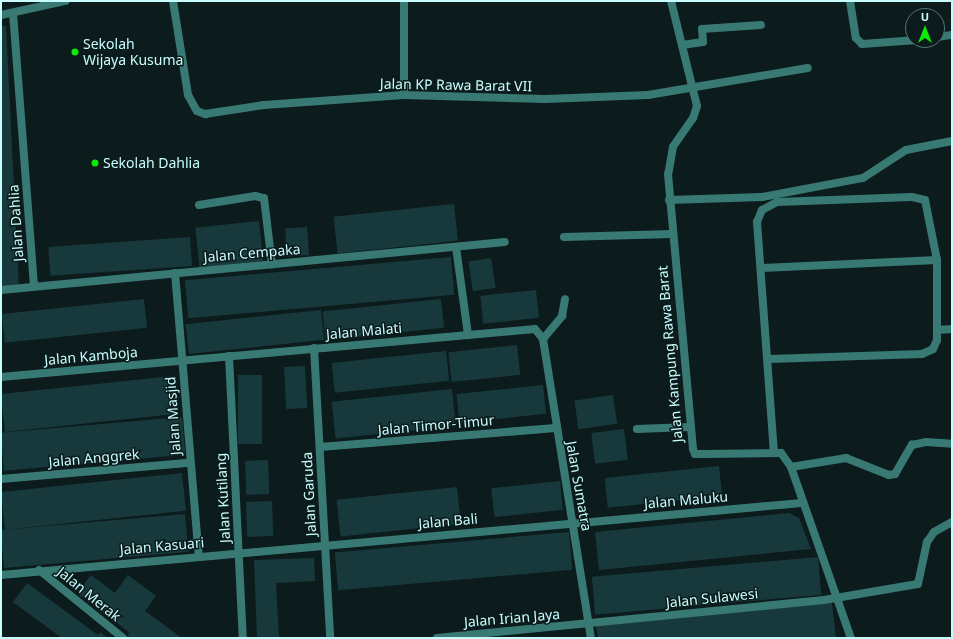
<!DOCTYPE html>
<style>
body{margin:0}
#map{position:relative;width:953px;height:639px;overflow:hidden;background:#0c1b1c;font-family:"Noto Sans",sans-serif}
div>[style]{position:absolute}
.building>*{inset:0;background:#18393c;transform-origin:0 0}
.street>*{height:8px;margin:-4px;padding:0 4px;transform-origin:4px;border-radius:4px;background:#387974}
.dots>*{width:11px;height:11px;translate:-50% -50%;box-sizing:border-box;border:2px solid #0c1b1c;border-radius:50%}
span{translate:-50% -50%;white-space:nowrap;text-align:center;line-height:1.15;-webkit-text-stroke:3px #0c1b1c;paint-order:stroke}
.poi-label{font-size:14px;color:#c8fdfd}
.left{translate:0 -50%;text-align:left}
.street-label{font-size:14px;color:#c8fdfd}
.frame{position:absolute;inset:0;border:2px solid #c8fdfd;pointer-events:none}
.north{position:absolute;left:905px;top:8px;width:40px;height:40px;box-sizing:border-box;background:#0c1b1c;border:1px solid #577576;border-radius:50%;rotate:0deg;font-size:11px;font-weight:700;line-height:16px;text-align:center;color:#c8fdfd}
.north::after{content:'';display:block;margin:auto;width:14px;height:18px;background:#0be908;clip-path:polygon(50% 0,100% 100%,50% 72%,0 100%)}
</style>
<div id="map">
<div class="building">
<div style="clip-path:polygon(1px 26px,6px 26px,19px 288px,1px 289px)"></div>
<div style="left:454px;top:204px;width:37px;height:121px;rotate:84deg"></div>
<div style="left:259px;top:221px;width:40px;height:64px;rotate:84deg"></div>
<div style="left:307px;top:227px;width:28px;height:22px;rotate:86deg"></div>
<div style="left:190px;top:237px;width:29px;height:142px;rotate:86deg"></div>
<div style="left:451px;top:257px;width:38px;height:267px;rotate:85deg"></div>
<div style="left:491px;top:258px;width:30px;height:23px;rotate:81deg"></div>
<div style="left:536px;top:290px;width:28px;height:56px;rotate:84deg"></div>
<div style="left:144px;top:299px;width:29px;height:143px;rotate:84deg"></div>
<div style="left:441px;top:299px;width:29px;height:119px;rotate:84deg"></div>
<div style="left:321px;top:310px;width:30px;height:136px;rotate:84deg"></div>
<div style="left:517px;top:345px;width:30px;height:69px;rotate:84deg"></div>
<div style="left:446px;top:351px;width:30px;height:115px;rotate:84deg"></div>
<div style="left:305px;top:366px;width:42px;height:21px;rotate:87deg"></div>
<div style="left:238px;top:375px;width:24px;height:69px"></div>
<div style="left:173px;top:376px;width:38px;height:173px;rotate:84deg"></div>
<div style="left:543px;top:385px;width:29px;height:87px;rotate:84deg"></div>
<div style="left:452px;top:389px;width:37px;height:121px;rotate:84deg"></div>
<div style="left:613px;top:395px;width:29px;height:39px;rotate:82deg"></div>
<div style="left:182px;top:417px;width:38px;height:182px;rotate:85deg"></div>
<div style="left:624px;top:429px;width:31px;height:33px;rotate:83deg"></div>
<div style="left:268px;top:460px;width:34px;height:23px;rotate:88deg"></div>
<div style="left:719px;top:466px;width:30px;height:115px;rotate:84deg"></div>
<div style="left:182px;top:473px;width:38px;height:182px;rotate:84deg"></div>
<div style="left:560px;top:481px;width:29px;height:69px;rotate:84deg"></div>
<div style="left:457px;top:487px;width:37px;height:121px;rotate:84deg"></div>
<div style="left:272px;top:501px;width:35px;height:26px;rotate:88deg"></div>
<div style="clip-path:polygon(789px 513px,799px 518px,811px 549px,599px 570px,595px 532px)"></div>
<div style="left:185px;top:514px;width:38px;height:185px;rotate:85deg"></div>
<div style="left:569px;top:532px;width:38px;height:235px;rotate:85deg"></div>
<div style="left:818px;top:557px;width:38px;height:227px;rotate:85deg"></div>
<div style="clip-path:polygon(314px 558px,315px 581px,276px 583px,279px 638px,257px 638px,254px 560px)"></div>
<div style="clip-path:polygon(91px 575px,115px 593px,128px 575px,156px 596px,145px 611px,182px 638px,127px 638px,129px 632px,77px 593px)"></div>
<div style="clip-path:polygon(27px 583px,98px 635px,100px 632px,108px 638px,62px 638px,13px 602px)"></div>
<div style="clip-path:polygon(832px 603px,836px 638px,598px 638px,596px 626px)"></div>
</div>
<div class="street">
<div style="left:173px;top:1px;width:95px;rotate:80.9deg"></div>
<div style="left:188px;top:95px;width:18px;rotate:61deg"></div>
<div style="left:197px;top:111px;width:9px;rotate:21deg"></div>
<div style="left:205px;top:114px;width:60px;rotate:-8.7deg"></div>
<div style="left:264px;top:105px;width:140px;rotate:-4.1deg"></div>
<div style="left:404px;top:95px;width:142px;rotate:1.6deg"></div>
<div style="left:546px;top:99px;width:102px;rotate:-2.2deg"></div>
<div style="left:648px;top:95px;width:162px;rotate:-9.6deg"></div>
<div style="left:404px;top:1px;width:94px;rotate:90deg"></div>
<div style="left:671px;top:1px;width:108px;rotate:76.1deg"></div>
<div style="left:697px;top:106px;width:13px;rotate:108deg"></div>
<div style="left:693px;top:118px;width:35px;rotate:125deg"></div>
<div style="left:673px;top:147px;width:27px;rotate:100deg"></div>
<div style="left:668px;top:174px;width:276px;rotate:84.8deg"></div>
<div style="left:693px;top:449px;width:5px;rotate:68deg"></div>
<div style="left:695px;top:454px;width:10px"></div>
<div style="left:705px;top:454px;width:76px;rotate:-0.8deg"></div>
<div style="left:781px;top:453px;width:17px;rotate:54deg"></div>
<div style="left:791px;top:467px;width:181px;rotate:70.7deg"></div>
<div style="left:850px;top:1px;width:37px;rotate:81deg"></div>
<div style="left:856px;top:38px;width:8px;rotate:45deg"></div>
<div style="left:862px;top:44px;width:55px;rotate:-4.2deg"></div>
<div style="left:13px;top:13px;width:274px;rotate:85.6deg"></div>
<div style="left:1px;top:15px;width:66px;rotate:-12.3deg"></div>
<div style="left:937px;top:37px;width:15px;rotate:-8deg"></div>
<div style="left:682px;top:45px;width:21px;rotate:-8deg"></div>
<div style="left:703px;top:42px;width:13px;rotate:-94deg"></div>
<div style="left:702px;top:29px;width:59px;rotate:-3.9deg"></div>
<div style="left:669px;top:200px;width:93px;rotate:-1.8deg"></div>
<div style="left:762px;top:197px;width:103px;rotate:-10.7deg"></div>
<div style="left:863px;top:178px;width:51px;rotate:-33.1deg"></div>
<div style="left:906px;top:150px;width:47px;rotate:-11.1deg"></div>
<div style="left:199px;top:205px;width:57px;rotate:-9.1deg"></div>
<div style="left:255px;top:196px;width:9px;rotate:13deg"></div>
<div style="left:264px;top:198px;width:67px;rotate:83.2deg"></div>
<div style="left:564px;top:237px;width:108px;rotate:-1.6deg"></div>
<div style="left:456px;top:247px;width:89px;rotate:82.2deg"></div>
<div style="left:761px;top:268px;width:176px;rotate:-2.6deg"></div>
<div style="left:175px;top:273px;width:284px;rotate:85.2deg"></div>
<div style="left:1px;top:290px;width:506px;rotate:-5.44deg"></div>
<div style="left:937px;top:330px;width:15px;rotate:-4deg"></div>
<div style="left:543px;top:339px;width:30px;rotate:-50deg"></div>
<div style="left:562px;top:316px;width:17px;rotate:-80deg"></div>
<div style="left:314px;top:348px;width:290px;rotate:86.8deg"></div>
<div style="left:229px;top:356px;width:282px;rotate:87.2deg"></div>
<div style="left:769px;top:359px;width:153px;rotate:-1.9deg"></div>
<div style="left:922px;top:354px;width:12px;rotate:-24deg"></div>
<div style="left:933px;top:349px;width:10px;rotate:-66deg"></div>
<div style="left:937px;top:340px;width:80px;rotate:-90deg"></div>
<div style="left:937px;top:260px;width:61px;rotate:-101.3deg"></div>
<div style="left:925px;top:200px;width:13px;rotate:-167deg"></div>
<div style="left:912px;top:197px;width:135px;rotate:177.9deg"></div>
<div style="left:777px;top:202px;width:17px;rotate:152deg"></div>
<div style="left:762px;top:210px;width:13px;rotate:113deg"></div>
<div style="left:757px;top:222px;width:230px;rotate:85.8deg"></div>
<div style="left:1px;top:377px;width:536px;rotate:-5.14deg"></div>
<div style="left:535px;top:329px;width:13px;rotate:51deg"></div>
<div style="left:543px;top:339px;width:303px;rotate:80.9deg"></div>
<div style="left:637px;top:429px;width:53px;rotate:-2.2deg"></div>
<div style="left:320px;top:447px;width:236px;rotate:-4.6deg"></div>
<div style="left:791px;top:467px;width:56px;rotate:-9.3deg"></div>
<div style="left:846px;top:458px;width:46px;rotate:21.6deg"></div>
<div style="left:889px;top:475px;width:6px;rotate:-9deg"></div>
<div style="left:895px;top:474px;width:34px;rotate:-60deg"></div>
<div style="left:912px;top:445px;width:14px;rotate:-12deg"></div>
<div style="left:926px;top:442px;width:26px;rotate:4deg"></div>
<div style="left:1px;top:479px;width:189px;rotate:-4.9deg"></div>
<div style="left:39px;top:570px;width:108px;rotate:39deg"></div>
<div style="left:1px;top:575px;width:804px;rotate:-5.14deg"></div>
<div style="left:437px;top:638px;width:389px;rotate:-5.6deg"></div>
<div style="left:824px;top:600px;width:95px;rotate:-9.7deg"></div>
<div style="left:918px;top:584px;width:43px;rotate:-77.9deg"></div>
<div style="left:927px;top:542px;width:12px;rotate:-55deg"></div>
<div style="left:934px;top:532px;width:21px;rotate:-29deg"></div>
</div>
<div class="dots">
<div style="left:75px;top:52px;background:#0be908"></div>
<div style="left:95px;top:163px;background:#0be908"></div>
</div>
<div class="poi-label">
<span class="left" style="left:83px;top:52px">Sekolah<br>Wijaya Kusuma</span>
<span class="left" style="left:103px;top:163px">Sekolah Dahlia</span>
</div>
<div class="street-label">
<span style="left:456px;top:85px;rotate:1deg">Jalan KP Rawa Barat VII</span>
<span style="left:16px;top:223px;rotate:-94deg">Jalan Dahlia</span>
<span style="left:252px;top:253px;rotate:-5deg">Jalan Cempaka</span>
<span style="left:364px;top:331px;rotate:-5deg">Jalan Malati</span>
<span style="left:670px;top:354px;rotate:-95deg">Jalan Kampung Rawa Barat</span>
<span style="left:91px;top:356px;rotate:-5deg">Jalan Kamboja</span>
<span style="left:173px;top:416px;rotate:-94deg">Jalan Masjid</span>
<span style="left:436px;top:425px;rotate:-5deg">Jalan Timor-Timur</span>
<span style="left:94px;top:458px;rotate:-5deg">Jalan Anggrek</span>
<span style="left:579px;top:486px;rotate:80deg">Jalan Sumatra</span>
<span style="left:309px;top:494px;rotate:-93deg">Jalan Garuda</span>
<span style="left:223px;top:498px;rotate:-93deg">Jalan Kutilang</span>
<span style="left:686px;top:500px;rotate:-5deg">Jalan Maluku</span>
<span style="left:448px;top:521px;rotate:-5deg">Jalan Bali</span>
<span style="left:162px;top:546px;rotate:-5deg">Jalan Kasuari</span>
<span style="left:89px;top:594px;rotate:39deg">Jalan Merak</span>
<span style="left:712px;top:598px;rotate:-6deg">Jalan Sulawesi</span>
<span style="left:512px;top:618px;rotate:-5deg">Jalan Irian Jaya</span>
</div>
<div class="frame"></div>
<div class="north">U</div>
</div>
